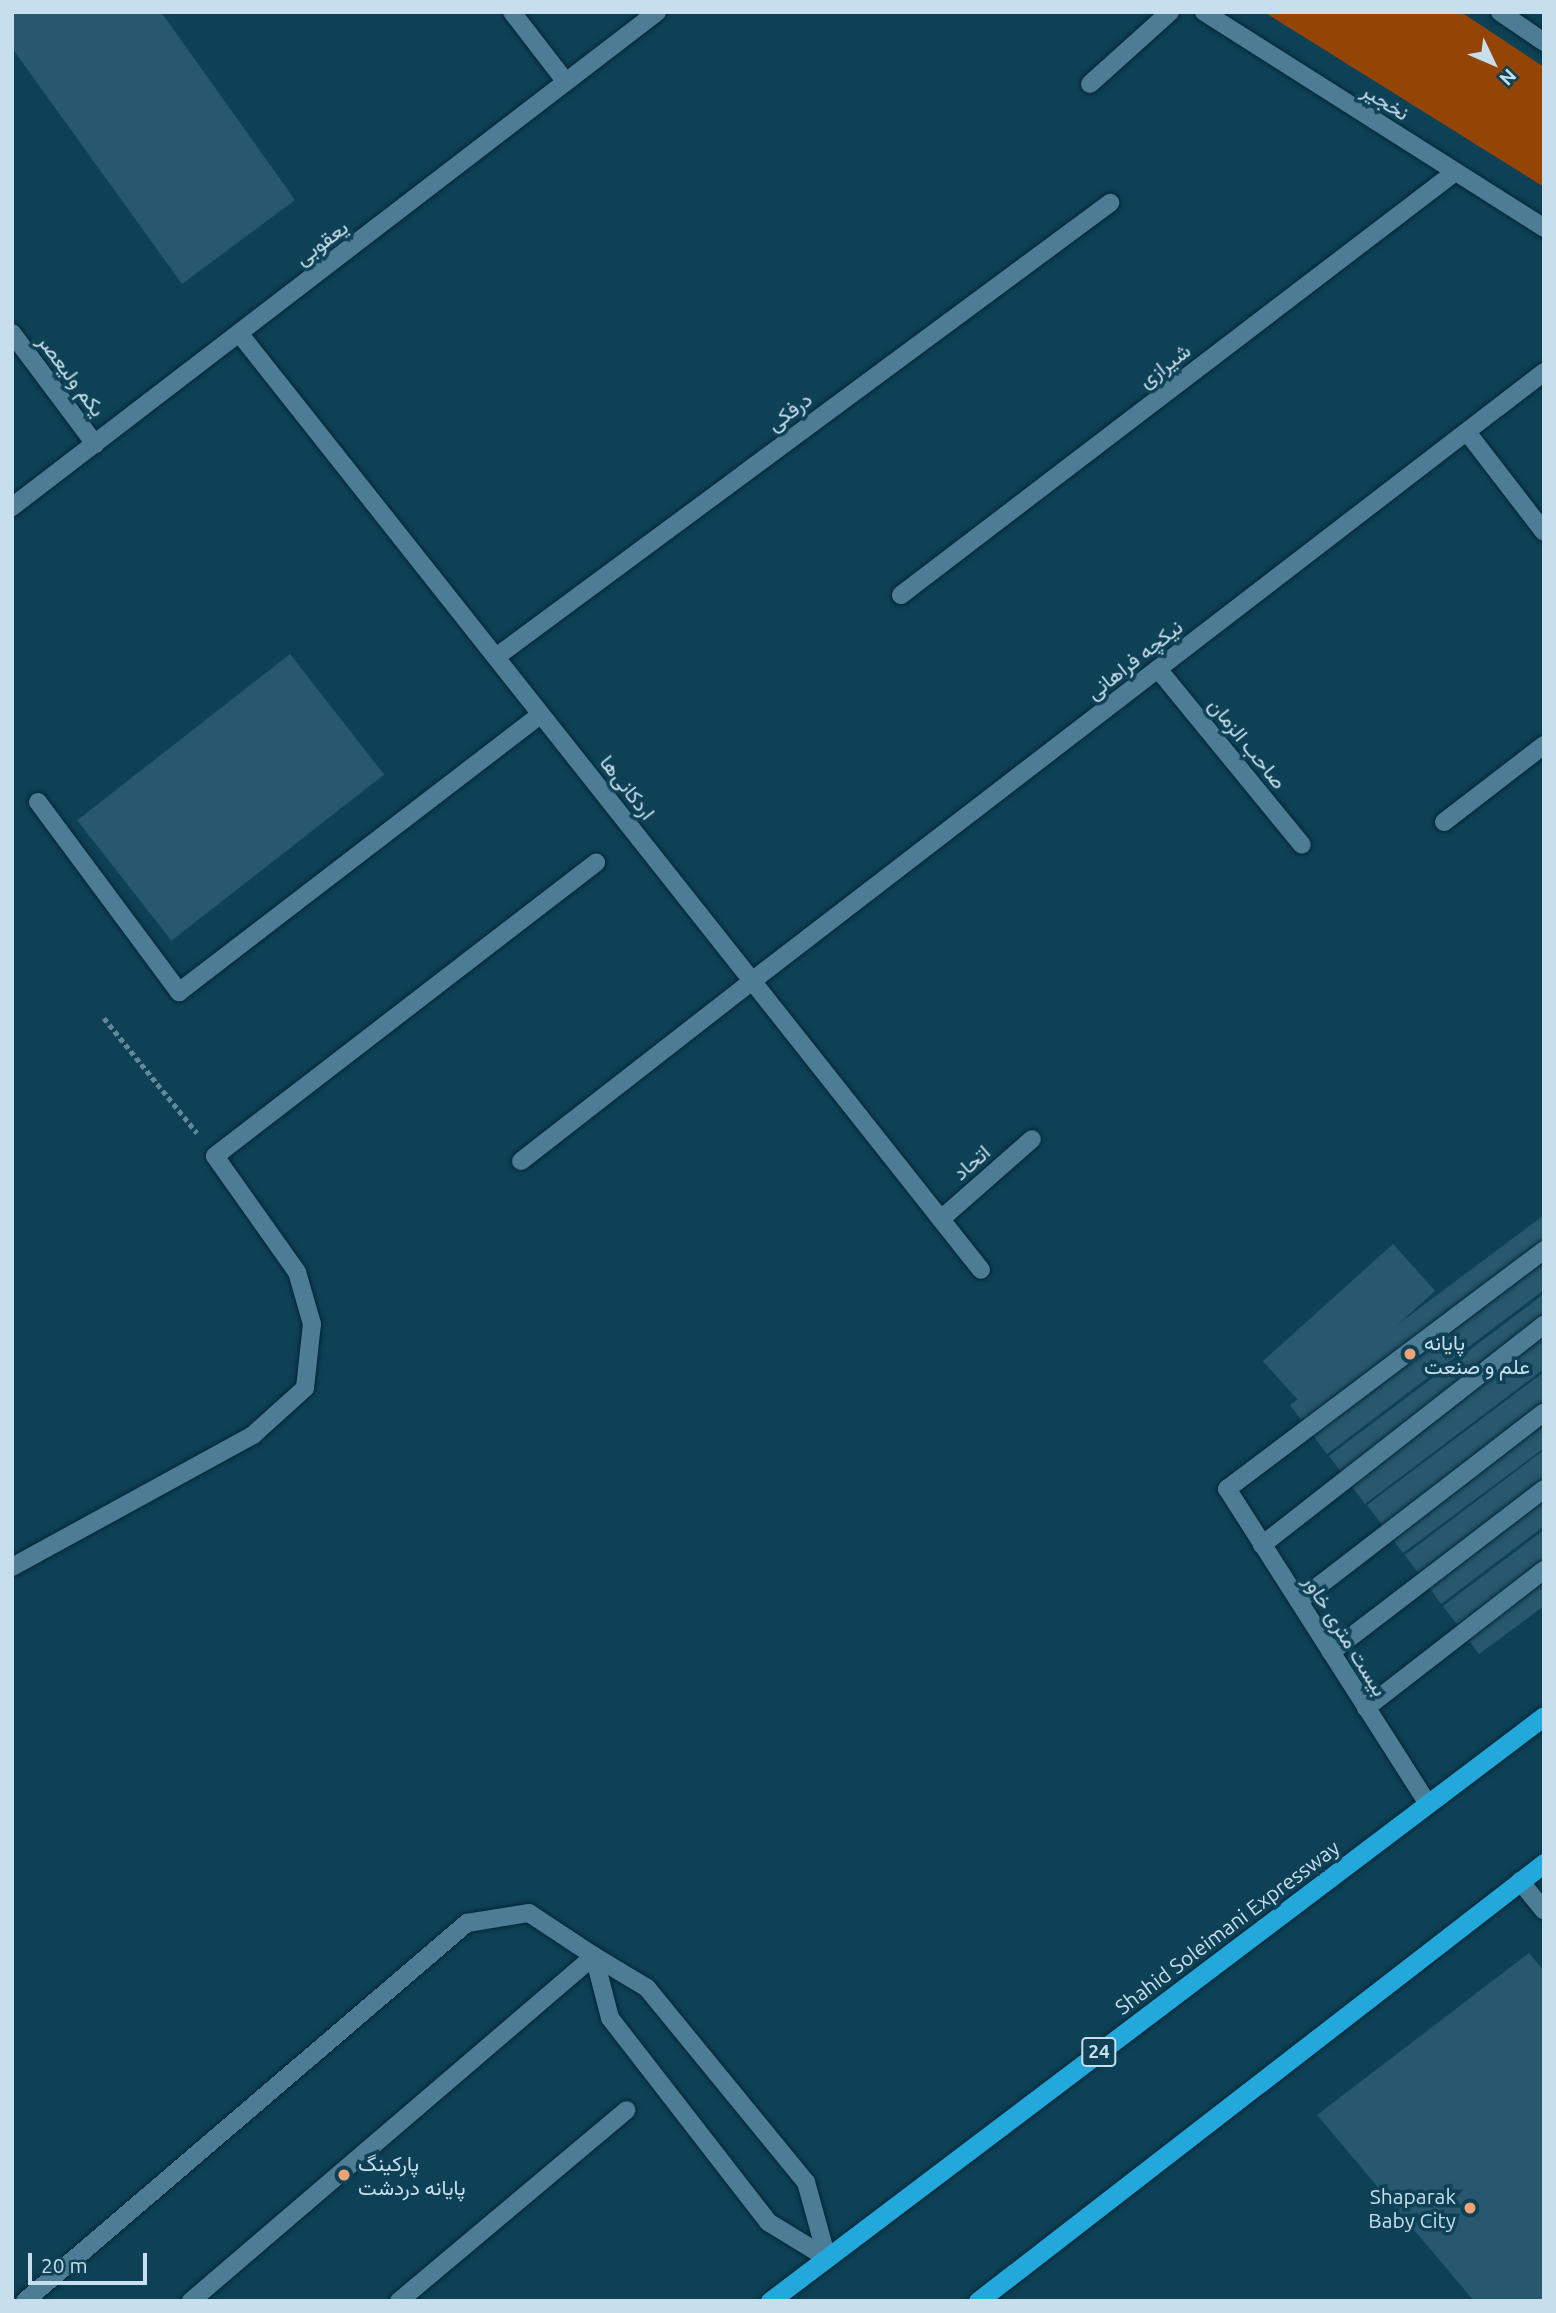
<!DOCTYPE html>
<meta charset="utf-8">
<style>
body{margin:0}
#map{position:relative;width:1556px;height:2313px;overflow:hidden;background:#0e4156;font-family:Ubuntu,Vazirmatn,sans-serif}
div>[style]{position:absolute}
.green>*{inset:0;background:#944405}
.building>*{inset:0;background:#28586e;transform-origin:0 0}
.path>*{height:4.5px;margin-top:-2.25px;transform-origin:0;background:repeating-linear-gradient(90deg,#62899a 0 5px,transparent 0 8.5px)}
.roads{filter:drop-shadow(0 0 2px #002636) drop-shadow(0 0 2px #002636)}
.service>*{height:18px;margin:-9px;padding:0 9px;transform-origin:9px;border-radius:9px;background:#4d7d94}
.minor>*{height:18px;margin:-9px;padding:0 9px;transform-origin:9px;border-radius:9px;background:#4d7d94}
.trunk>*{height:19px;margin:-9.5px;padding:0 9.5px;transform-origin:9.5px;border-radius:9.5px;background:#22a8da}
.dots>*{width:19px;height:19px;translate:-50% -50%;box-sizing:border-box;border:4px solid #0e4156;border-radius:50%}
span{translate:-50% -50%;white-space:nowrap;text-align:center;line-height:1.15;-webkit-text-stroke:7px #0e4156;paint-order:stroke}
.shield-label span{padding:2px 5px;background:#0e4156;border:2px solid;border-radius:5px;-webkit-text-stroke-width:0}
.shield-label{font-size:19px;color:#c7dfec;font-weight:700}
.street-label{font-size:21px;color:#c7dfec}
.poi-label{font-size:21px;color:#c7dfec}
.left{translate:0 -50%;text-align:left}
.right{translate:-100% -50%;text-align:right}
.frame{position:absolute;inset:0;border:14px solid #c7dfec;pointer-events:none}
.north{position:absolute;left:1458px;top:28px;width:70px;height:70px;-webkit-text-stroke:5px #0e4156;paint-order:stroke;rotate:134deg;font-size:19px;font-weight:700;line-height:28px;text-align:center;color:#c7dfec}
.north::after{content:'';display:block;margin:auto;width:24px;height:32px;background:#c7dfec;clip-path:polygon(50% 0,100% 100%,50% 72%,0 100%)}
.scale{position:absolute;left:28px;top:2253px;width:119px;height:32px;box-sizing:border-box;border:4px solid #c7dfec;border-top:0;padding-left:9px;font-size:21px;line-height:24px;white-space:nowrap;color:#c7dfec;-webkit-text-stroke:5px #0e4156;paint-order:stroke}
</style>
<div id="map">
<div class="green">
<div style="clip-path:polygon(1264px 12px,1461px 12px,1544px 67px,1544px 187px)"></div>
</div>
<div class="building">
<div style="clip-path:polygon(12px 12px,161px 12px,295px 200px,182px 284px,12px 48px)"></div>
<div style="left:290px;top:654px;width:153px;height:270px;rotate:52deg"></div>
<div style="clip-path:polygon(1544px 1215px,1544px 1290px,1327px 1454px,1290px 1405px)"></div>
<div style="left:1393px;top:1244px;width:63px;height:175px;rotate:48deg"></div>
<div style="clip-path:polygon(1544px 1294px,1544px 1369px,1365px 1504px,1329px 1456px)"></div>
<div style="clip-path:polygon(1544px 1372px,1544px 1448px,1403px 1553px,1367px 1505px)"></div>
<div style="clip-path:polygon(1544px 1450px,1544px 1526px,1441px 1604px,1405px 1555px)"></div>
<div style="clip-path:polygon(1544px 1530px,1544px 1606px,1479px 1654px,1443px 1606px)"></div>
<div style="clip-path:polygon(1529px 1953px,1544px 1971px,1544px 2301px,1474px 2301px,1317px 2115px)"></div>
</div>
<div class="path">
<div style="left:104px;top:1018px;width:148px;rotate:51deg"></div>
</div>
<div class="roads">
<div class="service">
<div style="left:38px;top:802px;width:237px;rotate:53.4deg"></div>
<div style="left:179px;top:992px;width:456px;rotate:-37.5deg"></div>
<div style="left:521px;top:1161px;width:293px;rotate:-37.9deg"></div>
<div style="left:1262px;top:1545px;width:358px;rotate:-38deg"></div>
<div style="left:12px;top:1567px;width:275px;rotate:-28.7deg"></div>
<div style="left:253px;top:1435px;width:70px;rotate:-42.1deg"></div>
<div style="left:305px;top:1388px;width:64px;rotate:-83.8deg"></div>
<div style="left:312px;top:1324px;width:54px;rotate:-106.1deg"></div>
<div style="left:297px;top:1272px;width:142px;rotate:-125.3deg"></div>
<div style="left:215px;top:1156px;width:481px;rotate:-37.6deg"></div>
<div style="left:1299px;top:1601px;width:309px;rotate:-37.6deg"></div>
<div style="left:1331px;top:1652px;width:268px;rotate:-37.4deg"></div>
<div style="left:1366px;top:1708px;width:225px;rotate:-37.8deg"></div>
<div style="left:1428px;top:1804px;width:374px;rotate:-122.5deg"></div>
<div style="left:1227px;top:1489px;width:397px;rotate:-37deg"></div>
<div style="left:25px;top:2301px;width:582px;rotate:-40.54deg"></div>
<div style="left:467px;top:1923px;width:63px;rotate:-9.2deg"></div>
<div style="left:529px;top:1913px;width:78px;rotate:33.5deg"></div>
<div style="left:594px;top:1956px;width:531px;rotate:139.43deg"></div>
</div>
<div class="minor">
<div style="left:512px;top:12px;width:88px;rotate:52.4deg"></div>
<div style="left:1204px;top:12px;width:403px;rotate:32.4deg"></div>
<div style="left:1500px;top:12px;width:53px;rotate:34.3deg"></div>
<div style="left:1090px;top:84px;width:108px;rotate:-42deg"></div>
<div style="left:12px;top:333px;width:139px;rotate:53.2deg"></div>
<div style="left:239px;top:333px;width:1195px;rotate:51.62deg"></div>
<div style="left:1467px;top:432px;width:126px;rotate:52.4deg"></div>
<div style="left:12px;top:507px;width:813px;rotate:-37.5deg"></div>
<div style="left:901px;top:595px;width:697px;rotate:-37.36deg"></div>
<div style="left:496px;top:657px;width:764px;rotate:-36.48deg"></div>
<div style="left:1158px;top:669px;width:227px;rotate:50.7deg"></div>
<div style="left:1444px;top:822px;width:126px;rotate:-37.6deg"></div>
<div style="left:752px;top:981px;width:999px;rotate:-37.56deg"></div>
<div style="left:941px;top:1219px;width:121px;rotate:-41.3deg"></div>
<div style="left:1520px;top:1881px;width:38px;rotate:51deg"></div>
<div style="left:594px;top:1956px;width:62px;rotate:31.1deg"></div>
<div style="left:647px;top:1988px;width:251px;rotate:50.7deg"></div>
<div style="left:806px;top:2182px;width:79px;rotate:74.6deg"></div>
<div style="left:594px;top:1956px;width:64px;rotate:75.5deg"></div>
<div style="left:610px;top:2018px;width:258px;rotate:52.2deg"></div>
<div style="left:768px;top:2222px;width:69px;rotate:31.4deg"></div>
<div style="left:399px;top:2301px;width:297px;rotate:-40deg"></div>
</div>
<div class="trunk">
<div style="left:770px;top:2301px;width:970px;rotate:-37.08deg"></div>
<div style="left:978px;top:2301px;width:716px;rotate:-37.73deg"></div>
</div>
</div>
<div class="dots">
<div style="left:1410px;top:1354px;background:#efa377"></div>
<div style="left:344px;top:2175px;background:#efa377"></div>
<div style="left:1470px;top:2208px;background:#efa377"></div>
</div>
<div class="shield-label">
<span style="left:1099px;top:2052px">24</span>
</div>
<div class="street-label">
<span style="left:1386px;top:101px;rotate:32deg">نخجیر</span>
<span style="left:321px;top:242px;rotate:-37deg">یعقوبی</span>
<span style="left:1164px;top:365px;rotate:-37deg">شیرازی</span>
<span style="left:72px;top:375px;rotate:53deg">یکم ولیعصر</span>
<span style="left:789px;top:411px;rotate:-37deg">درفکی</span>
<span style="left:1134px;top:659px;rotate:-38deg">نیکچه فراهانی</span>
<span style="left:1248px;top:743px;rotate:51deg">صاحب الزمان</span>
<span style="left:628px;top:787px;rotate:52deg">اردکانی‌ها</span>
<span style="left:971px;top:1162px;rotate:-41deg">اتحاد</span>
<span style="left:1346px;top:1635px;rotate:58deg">بیست متری خاور</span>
<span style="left:1227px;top:1927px;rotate:-37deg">Shahid Soleimani Expressway</span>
</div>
<div class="poi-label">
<span class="left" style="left:1424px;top:1354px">پایانه<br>علم و صنعت</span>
<span class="left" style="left:358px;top:2175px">پارکینگ<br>پایانه دردشت</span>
<span class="right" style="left:1456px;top:2208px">Shaparak<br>Baby City</span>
</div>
<div class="frame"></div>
<div class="north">N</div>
<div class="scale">20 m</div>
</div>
